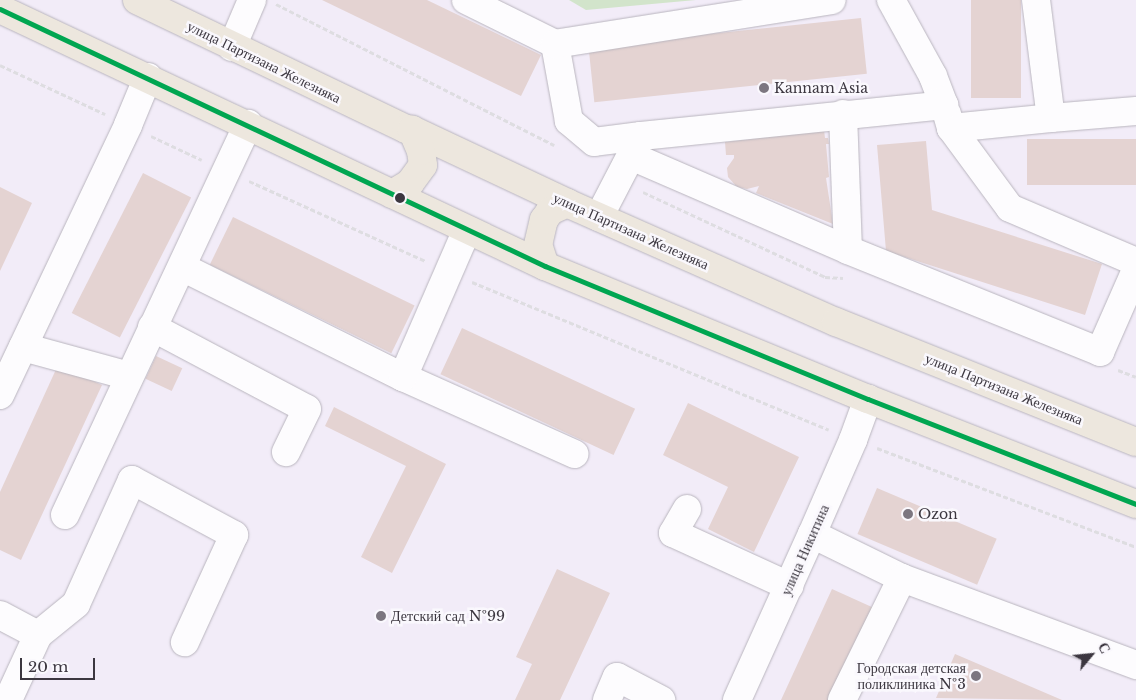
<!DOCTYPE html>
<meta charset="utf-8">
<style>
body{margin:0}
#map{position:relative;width:1136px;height:700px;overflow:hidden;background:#f2ecf8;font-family:"Libre Baskerville",serif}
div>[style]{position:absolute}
.green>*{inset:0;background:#d2e4cb}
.building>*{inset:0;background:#e4d3d2;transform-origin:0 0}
.path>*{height:3px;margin-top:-1.5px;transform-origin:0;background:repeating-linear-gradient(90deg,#dedde1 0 5px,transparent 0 7.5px)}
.roads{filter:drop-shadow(0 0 1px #b9b5be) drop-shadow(0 0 1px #b9b5be)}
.minor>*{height:28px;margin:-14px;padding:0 14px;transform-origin:14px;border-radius:14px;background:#fdfcfe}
.major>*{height:28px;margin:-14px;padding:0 14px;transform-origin:14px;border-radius:14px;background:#ede7de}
.bus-1>*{height:5px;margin:-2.5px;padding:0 2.5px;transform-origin:2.5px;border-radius:2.5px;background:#00a651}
.dots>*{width:14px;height:14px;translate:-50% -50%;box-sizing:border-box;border:2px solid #faf8fd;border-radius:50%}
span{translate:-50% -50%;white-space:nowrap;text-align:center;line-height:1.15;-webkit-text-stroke:5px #faf8fd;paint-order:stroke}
.street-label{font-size:14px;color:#3c3740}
.poi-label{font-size:14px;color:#3c3740}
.left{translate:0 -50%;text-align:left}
.right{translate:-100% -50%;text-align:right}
.north{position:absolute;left:1066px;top:630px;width:50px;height:50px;-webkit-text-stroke:4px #faf8fd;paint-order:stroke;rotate:62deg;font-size:14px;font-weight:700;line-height:20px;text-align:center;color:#3c3740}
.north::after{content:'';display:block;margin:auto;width:18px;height:22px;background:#3c3740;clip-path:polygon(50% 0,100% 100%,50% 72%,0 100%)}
.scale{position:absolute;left:20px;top:658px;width:75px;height:22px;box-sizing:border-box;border:2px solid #3c3740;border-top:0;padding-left:6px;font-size:15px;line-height:18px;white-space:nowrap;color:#3c3740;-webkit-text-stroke:4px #faf8fd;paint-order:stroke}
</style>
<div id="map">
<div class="green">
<div style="clip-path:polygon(569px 0,696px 0,586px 10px)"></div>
</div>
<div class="building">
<div style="clip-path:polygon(322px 0,427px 0,541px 55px,521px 96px)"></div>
<div style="left:971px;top:0;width:50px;height:98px"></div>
<div style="left:861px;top:18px;width:56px;height:274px;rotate:84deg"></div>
<div style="clip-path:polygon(824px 130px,825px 138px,828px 138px,829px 144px,826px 144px,829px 177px,826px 178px,833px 224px,756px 193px,759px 186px,747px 189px,737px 187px,728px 177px,727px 168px,734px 158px,734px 155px,726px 155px,725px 142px,750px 139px,749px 135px,756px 134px,756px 138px)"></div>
<div style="left:1136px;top:139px;width:46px;height:109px;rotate:90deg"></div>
<div style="clip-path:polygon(926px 141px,932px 210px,1102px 264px,1085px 315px,886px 251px,877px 145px)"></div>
<div style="left:143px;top:173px;width:54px;height:157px;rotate:27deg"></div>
<div style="clip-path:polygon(0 187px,32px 203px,0 271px)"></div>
<div style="left:233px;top:217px;width:202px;height:53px;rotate:26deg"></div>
<div style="left:462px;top:328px;width:191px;height:51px;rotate:25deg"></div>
<div style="left:156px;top:356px;width:29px;height:25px;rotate:25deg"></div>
<div style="clip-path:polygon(58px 365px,102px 385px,21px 560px,0 550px,0 492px)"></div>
<div style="clip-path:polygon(688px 403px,799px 457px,754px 552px,708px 529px,728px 487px,663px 455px)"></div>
<div style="clip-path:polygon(334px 407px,446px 464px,392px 573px,361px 557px,406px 466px,325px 426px)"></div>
<div style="left:877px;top:488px;width:130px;height:50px;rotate:23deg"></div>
<div style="clip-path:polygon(557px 569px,610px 593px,560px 700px,515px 700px,532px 664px,516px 657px)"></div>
<div style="clip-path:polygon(832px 589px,874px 608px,832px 700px,781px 700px)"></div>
<div style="clip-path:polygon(955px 654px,1062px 700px,936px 698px)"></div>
</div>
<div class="path">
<div style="left:276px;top:4px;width:312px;rotate:26.9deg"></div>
<div style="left:0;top:65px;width:116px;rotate:25deg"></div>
<div style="left:151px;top:136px;width:56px;rotate:25.2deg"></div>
<div style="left:249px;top:181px;width:193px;rotate:24.4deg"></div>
<div style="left:643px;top:192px;width:201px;rotate:25deg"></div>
<div style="left:825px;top:277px;width:18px;rotate:3deg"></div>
<div style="left:472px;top:282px;width:386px;rotate:22.5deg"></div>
<div style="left:1118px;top:370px;width:19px;rotate:21deg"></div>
<div style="left:877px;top:448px;width:277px;rotate:20.9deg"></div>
</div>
<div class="roads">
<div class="minor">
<div style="left:466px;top:0;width:99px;rotate:26.3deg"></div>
<div style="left:1036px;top:0;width:119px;rotate:82.8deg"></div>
<div style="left:1051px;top:118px;width:85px;rotate:-4.7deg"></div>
<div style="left:232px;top:47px;width:51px;rotate:-66.9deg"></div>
<div style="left:843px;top:114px;width:136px;rotate:87.9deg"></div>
<div style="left:947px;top:114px;width:15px;rotate:74deg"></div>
<div style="left:951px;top:128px;width:100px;rotate:-5.7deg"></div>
<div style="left:951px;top:128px;width:99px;rotate:53.6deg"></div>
<div style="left:1010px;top:208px;width:137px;rotate:23.2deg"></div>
<div style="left:641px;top:136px;width:47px;rotate:172.7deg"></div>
<div style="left:594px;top:142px;width:33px;rotate:-140deg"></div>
<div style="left:569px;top:121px;width:78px;rotate:-100.3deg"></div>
<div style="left:555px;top:44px;width:280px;rotate:-9deg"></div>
<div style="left:631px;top:156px;width:236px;rotate:23.4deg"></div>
<div style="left:848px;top:250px;width:272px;rotate:22deg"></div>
<div style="left:1100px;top:352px;width:90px;rotate:-66.3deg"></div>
<div style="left:599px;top:217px;width:91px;rotate:-62.6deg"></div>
<div style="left:641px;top:136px;width:305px;rotate:-5.8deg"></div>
<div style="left:944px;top:105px;width:31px;rotate:-111deg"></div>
<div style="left:933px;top:76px;width:87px;rotate:-118.9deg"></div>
<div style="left:182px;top:267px;width:247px;rotate:26.5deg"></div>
<div style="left:403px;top:377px;width:188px;rotate:24.2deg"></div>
<div style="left:152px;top:327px;width:175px;rotate:27.9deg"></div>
<div style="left:307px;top:409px;width:48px;rotate:116deg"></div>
<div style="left:23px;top:347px;width:110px;rotate:15.3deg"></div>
<div style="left:403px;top:377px;width:160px;rotate:-66.5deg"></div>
<div style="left:0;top:395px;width:299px;rotate:-64.6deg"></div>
<div style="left:128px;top:125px;width:52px;rotate:-67.4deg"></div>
<div style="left:687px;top:509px;width:28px;rotate:120deg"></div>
<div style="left:673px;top:533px;width:128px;rotate:24.6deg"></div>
<div style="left:65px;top:515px;width:432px;rotate:-64.9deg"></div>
<div style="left:812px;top:534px;width:100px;rotate:26.1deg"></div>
<div style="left:902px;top:578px;width:250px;rotate:20.4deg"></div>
<div style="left:0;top:615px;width:43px;rotate:27.8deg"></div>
<div style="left:38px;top:635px;width:49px;rotate:-39.2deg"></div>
<div style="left:76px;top:604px;width:136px;rotate:-65.7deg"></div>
<div style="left:132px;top:480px;width:116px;rotate:28.3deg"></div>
<div style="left:234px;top:535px;width:118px;rotate:114.6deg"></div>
<div style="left:8px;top:700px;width:72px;rotate:-65.2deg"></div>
<div style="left:607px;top:700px;width:25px;rotate:-67deg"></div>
<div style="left:617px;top:677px;width:50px;rotate:27.6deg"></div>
<div style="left:737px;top:700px;width:182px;rotate:-65.7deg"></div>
<div style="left:812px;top:534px;width:103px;rotate:-66.4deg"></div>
<div style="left:853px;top:440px;width:44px;rotate:-69.9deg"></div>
<div style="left:842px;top:700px;width:136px;rotate:-63.8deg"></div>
</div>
<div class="major">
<div style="left:137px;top:0;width:298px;rotate:25.6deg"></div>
<div style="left:406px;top:129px;width:6px;rotate:9deg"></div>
<div style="left:412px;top:130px;width:171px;rotate:25.2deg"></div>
<div style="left:567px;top:203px;width:294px;rotate:23.9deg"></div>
<div style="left:836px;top:322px;width:323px;rotate:21.8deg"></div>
<div style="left:0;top:9px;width:603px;rotate:25.25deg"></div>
<div style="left:545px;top:266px;width:349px;rotate:22.4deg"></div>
<div style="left:868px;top:399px;width:288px;rotate:21.4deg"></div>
<div style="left:392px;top:194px;width:21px;rotate:-31deg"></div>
<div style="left:410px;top:183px;width:22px;rotate:-54deg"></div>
<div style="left:423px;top:165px;width:14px;rotate:-98deg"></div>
<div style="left:421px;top:151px;width:23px;rotate:-113deg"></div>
<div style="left:545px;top:266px;width:22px;rotate:-108deg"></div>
<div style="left:538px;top:245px;width:26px;rotate:-77deg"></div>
<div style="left:544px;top:220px;width:11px;rotate:-56deg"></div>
<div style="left:550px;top:211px;width:19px;rotate:-25deg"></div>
</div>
</div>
<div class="bus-1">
<div style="left:0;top:9px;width:603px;rotate:25.25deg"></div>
<div style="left:545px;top:266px;width:349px;rotate:22.4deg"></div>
<div style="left:868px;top:399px;width:288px;rotate:21.4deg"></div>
</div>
<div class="dots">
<div style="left:764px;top:88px;background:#7c7680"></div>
<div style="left:400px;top:198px;background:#3c3740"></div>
<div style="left:908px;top:514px;background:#7c7680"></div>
<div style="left:381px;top:616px;background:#7c7680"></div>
<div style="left:976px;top:676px;background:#7c7680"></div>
</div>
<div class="street-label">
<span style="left:264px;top:62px;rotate:26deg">улица Партизана Железняка</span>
<span style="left:631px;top:231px;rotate:24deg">улица Партизана Железняка</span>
<span style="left:1004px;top:389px;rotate:22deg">улица Партизана Железняка</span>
<span style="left:805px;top:550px;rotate:-66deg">улица Никитина</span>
</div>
<div class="poi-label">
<span class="left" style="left:774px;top:88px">Kannam Asia</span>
<span class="left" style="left:918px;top:514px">Ozon</span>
<span class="left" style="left:391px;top:616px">Детский сад №99</span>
<span class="right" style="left:966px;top:676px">Городская детская<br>поликлиника №3</span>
</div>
<div class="north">С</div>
<div class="scale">20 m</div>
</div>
